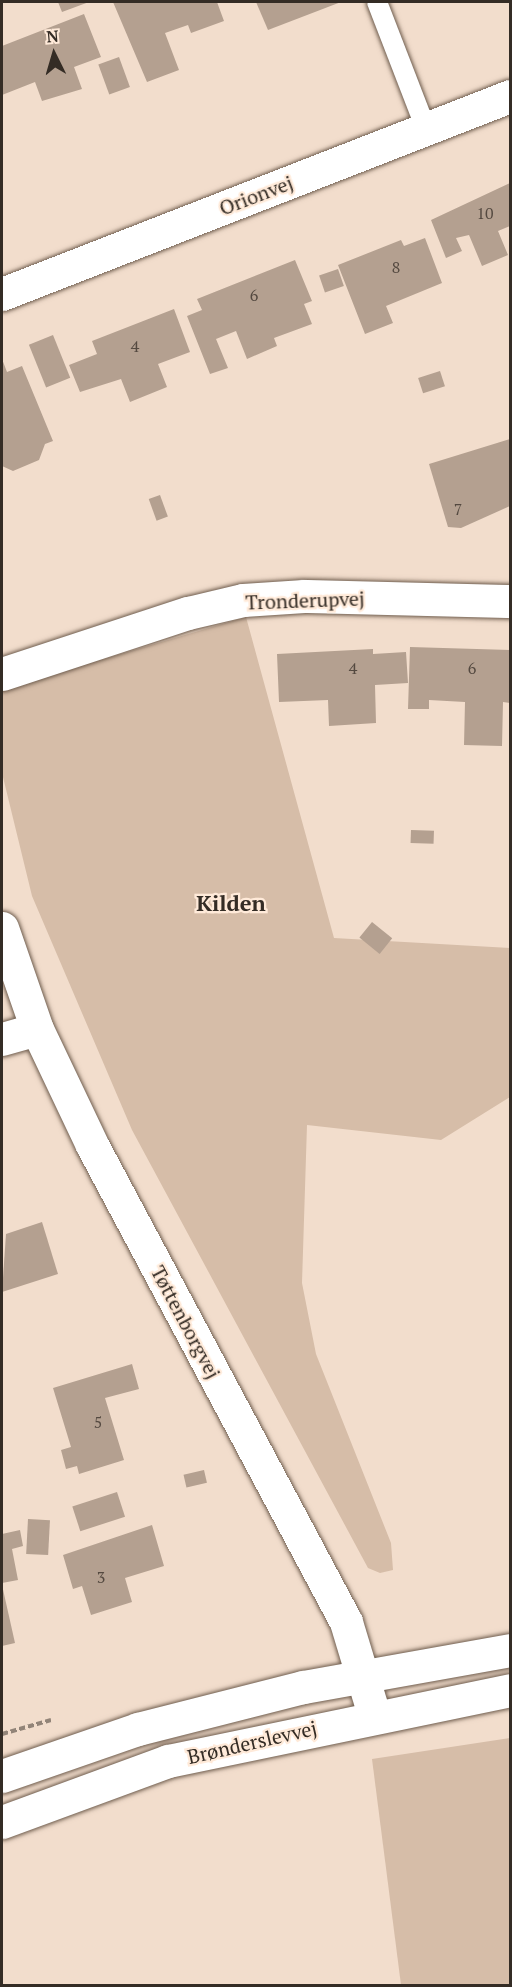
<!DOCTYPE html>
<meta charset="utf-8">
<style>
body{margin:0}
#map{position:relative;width:512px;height:1987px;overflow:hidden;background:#f2ddcc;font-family:"PT Serif",serif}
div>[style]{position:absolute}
.green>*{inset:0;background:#d6bda8}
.building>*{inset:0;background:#b4a090;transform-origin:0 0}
.path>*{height:4px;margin-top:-2px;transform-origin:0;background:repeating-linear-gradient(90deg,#928478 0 6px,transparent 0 9px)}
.roads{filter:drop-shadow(0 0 2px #6f5d4e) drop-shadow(0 0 2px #6f5d4e)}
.lane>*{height:20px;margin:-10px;padding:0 10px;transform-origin:10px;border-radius:10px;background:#fff}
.street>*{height:33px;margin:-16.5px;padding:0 16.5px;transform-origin:16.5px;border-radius:16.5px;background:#fff}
.secondary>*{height:33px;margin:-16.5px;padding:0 16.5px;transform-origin:16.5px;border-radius:16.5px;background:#fff}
span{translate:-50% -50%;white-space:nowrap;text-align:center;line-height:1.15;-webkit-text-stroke:4.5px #ffead9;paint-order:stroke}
.number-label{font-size:16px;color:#544940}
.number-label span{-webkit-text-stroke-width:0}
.street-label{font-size:20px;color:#342c25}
.quarter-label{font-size:22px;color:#342c25;font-weight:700}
.frame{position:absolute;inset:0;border:3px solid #342c25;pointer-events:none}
.north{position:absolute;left:24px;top:24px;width:60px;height:60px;-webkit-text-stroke:4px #ffead9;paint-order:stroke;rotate:355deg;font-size:16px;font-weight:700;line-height:24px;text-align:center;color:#342c25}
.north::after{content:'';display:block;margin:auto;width:21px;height:27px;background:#342c25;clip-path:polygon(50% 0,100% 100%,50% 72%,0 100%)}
</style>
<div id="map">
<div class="green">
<div style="clip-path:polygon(246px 617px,334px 938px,510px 948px,510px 1097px,441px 1140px,307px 1125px,302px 1283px,316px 1354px,391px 1543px,393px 1570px,380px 1573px,368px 1568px,132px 1130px,32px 896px,2px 773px,2px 689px)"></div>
<div style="clip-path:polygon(510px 1738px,510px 1985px,401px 1985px,372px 1759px)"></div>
</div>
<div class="building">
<div style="clip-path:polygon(58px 2px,89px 2px,62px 12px)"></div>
<div style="clip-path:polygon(113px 2px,217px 2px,224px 21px,191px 33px,188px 25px,165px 33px,179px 70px,147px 82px)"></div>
<div style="clip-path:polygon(256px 2px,341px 2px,268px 30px)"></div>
<div style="clip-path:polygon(84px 14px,101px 57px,74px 67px,82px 89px,42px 101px,35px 82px,2px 95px,2px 46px)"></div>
<div style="left:119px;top:57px;width:32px;height:22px;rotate:70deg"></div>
<div style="clip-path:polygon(510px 183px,510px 226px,498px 231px,508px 255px,482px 266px,469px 235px,456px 238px,462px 251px,446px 258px,431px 220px)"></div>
<div style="clip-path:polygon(425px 238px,442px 283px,386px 306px,393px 323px,365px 334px,338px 265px,401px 240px,404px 246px)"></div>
<div style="clip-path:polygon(295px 260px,312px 301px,304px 304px,312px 324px,274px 338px,277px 346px,247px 359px,236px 331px,216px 339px,228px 368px,210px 374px,187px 316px,202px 310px,197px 299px)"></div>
<div style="left:338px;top:269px;width:18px;height:20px;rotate:71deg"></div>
<div style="clip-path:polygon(174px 309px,190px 352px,158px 364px,167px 387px,130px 402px,121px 379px,80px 392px,69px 365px,97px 354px,92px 341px)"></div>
<div style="left:53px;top:335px;width:46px;height:26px;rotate:68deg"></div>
<div style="clip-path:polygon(2px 359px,7px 372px,22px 366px,53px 441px,45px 444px,39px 460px,13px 471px,2px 466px)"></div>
<div style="left:440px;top:371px;width:16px;height:23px;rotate:72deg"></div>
<div style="clip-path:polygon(510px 439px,510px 506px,461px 528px,448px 527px,429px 464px)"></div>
<div style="left:160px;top:495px;width:23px;height:12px;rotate:70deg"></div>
<div style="clip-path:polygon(410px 647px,510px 650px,510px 703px,503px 702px,502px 746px,464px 745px,465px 702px,429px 700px,429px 709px,408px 709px)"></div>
<div style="clip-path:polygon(373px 649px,373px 654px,406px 652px,408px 683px,375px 685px,376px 723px,329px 726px,328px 700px,279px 702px,277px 654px)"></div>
<div style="left:411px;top:830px;width:23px;height:13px;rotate:2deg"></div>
<div style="left:372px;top:922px;width:26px;height:20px;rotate:39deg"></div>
<div style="clip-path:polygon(42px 1222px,58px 1274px,2px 1292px,6px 1234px)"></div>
<div style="clip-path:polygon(132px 1364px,139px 1389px,105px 1398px,124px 1460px,79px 1474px,77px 1466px,66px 1469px,61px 1450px,71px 1447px,53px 1388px)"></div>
<div style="left:204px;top:1470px;width:13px;height:21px;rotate:77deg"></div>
<div style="left:117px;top:1492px;width:26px;height:47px;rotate:72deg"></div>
<div style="left:28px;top:1519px;width:22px;height:35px;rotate:3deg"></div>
<div style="clip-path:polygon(152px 1525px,164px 1566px,125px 1578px,132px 1602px,91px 1615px,82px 1586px,73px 1589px,63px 1555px)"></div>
<div style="clip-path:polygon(20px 1530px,23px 1546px,12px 1549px,18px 1580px,2px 1583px,2px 1534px)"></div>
<div style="clip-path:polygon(2px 1585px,15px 1643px,2px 1646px)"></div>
</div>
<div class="path">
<div style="left:2px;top:1734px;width:51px;rotate:-15.9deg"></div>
</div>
<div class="roads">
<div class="lane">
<div style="left:377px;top:2px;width:136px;rotate:68.9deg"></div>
</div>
<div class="street">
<div style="left:2px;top:294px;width:545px;rotate:-21.29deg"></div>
<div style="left:2px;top:674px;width:196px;rotate:-18.2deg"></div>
<div style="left:188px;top:613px;width:57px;rotate:-13.3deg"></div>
<div style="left:243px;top:600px;width:61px;rotate:-3.8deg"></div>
<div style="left:304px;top:596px;width:206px;rotate:1.4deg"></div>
<div style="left:2px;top:928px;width:107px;rotate:70.9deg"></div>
<div style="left:37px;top:1029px;width:128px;rotate:64.6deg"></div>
<div style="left:92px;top:1145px;width:540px;rotate:61.96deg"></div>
<div style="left:346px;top:1622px;width:97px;rotate:73.2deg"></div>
<div style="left:2px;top:1039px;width:36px;rotate:-16deg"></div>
</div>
<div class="secondary">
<div style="left:2px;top:1776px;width:144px;rotate:-19.1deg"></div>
<div style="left:138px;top:1729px;width:170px;rotate:-14.3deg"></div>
<div style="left:303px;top:1687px;width:210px;rotate:-10.1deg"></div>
<div style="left:2px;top:1822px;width:177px;rotate:-20.2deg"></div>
<div style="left:168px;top:1761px;width:349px;rotate:-11.7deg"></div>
</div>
</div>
<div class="number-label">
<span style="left:485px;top:213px">10</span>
<span style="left:396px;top:267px">8</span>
<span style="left:254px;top:295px">6</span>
<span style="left:135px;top:346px">4</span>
<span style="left:458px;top:509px">7</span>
<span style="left:353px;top:668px">4</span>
<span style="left:472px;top:668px">6</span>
<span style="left:98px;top:1422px">5</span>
<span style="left:101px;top:1577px">3</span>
</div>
<div class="street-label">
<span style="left:256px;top:195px;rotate:-21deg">Orionvej</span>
<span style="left:305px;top:600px;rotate:-2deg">Tronderupvej</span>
<span style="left:186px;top:1322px;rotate:62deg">Tøttenborgvej</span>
<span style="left:252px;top:1742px;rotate:-13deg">Brønderslevvej</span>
</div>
<div class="quarter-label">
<span style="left:231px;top:903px">Kilden</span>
</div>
<div class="frame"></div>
<div class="north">N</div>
</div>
